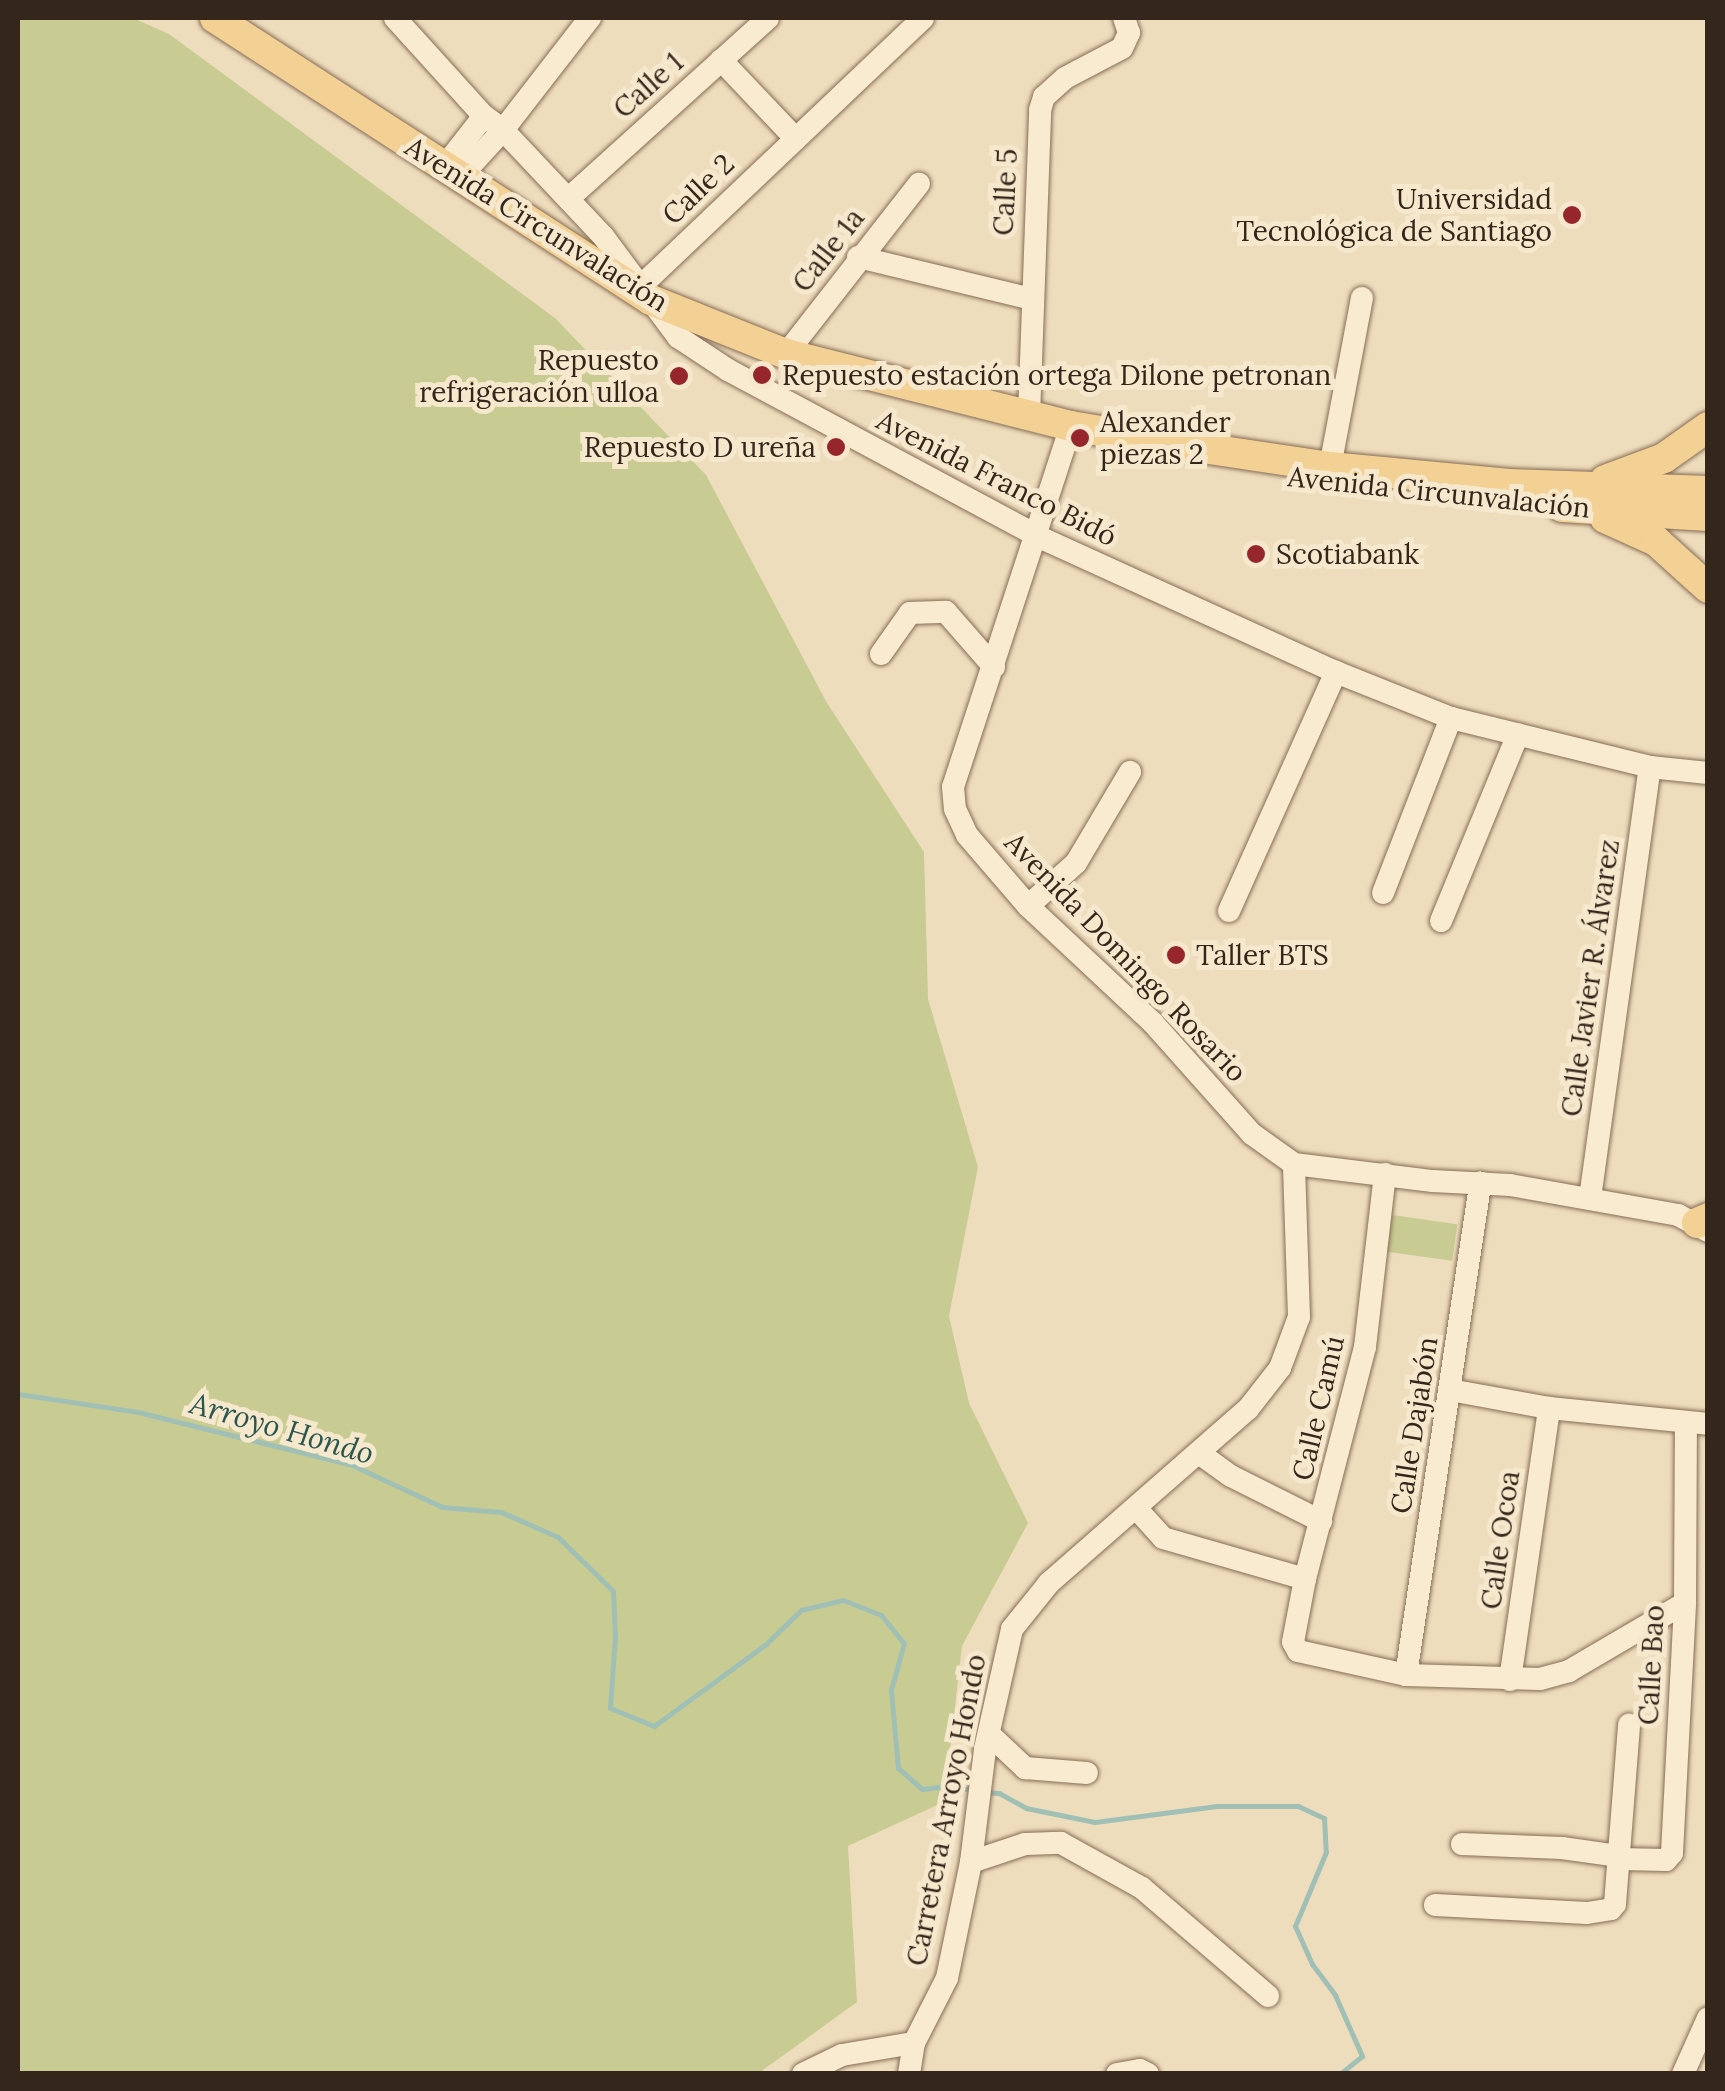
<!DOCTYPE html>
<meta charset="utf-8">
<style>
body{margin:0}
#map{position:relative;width:1725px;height:2091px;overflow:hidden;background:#eeddbd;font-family:Lora,serif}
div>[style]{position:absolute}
.green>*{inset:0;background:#c8cc92;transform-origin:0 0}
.stream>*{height:5px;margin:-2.5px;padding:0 2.5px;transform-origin:2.5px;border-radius:2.5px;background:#a1c0b5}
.roads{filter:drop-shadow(0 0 2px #866d56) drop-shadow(0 0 2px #866d56)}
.minor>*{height:22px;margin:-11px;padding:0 11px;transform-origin:11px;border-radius:11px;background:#f9ebd0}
.major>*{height:30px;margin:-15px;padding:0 15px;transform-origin:15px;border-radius:15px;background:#f3d093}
.dots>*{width:28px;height:28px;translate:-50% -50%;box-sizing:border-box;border:5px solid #f6e8cd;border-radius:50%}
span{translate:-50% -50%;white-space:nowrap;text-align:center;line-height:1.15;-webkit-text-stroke:10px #f6e8cd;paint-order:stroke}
.street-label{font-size:28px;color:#35261b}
.poi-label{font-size:28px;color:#35261b}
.right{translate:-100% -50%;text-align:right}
.left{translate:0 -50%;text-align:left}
.water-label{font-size:30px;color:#2a5650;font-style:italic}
.frame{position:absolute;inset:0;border:20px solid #35261b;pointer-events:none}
</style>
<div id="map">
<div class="green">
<div style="clip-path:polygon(18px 18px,133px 18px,169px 34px,555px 318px,706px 475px,827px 703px,924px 852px,928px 999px,978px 1167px,949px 1316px,969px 1403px,1028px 1523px,962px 1646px,944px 1802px,848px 1846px,857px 2002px,759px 2073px,18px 2073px)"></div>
<div style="left:1392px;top:1215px;width:66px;height:37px;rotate:8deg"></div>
</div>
<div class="stream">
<div style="left:18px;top:1394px;width:121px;rotate:8.5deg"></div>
<div style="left:138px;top:1412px;width:220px;rotate:13.9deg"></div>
<div style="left:352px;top:1465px;width:99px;rotate:25deg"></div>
<div style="left:442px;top:1507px;width:59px;rotate:4.8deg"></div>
<div style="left:501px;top:1512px;width:62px;rotate:23.7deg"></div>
<div style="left:558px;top:1537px;width:77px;rotate:44.5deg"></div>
<div style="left:613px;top:1591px;width:45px;rotate:87.5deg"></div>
<div style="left:615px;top:1636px;width:72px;rotate:94deg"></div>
<div style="left:610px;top:1708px;width:48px;rotate:22.2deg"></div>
<div style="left:654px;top:1726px;width:139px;rotate:-36.2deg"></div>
<div style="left:766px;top:1644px;width:49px;rotate:-44.2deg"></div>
<div style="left:801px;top:1610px;width:43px;rotate:-13.4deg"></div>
<div style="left:843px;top:1600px;width:41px;rotate:21.5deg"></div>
<div style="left:881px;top:1615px;width:36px;rotate:51deg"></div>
<div style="left:904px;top:1643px;width:49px;rotate:105.5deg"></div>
<div style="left:891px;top:1690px;width:78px;rotate:84.9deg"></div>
<div style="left:898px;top:1768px;width:32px;rotate:41deg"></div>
<div style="left:922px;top:1789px;width:23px;rotate:-7deg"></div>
<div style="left:945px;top:1786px;width:28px;rotate:8deg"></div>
<div style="left:984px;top:1792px;width:15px;rotate:4deg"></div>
<div style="left:999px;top:1793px;width:31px;rotate:29deg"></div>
<div style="left:1026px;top:1808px;width:70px;rotate:11.5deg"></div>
<div style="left:1095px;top:1822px;width:123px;rotate:-7.5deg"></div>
<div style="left:1217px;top:1806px;width:81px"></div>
<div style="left:1298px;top:1806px;width:29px;rotate:25deg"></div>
<div style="left:1324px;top:1818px;width:34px;rotate:87deg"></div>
<div style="left:1326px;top:1852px;width:80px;rotate:112.7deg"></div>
<div style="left:1295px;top:1926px;width:42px;rotate:65.9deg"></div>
<div style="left:1312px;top:1964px;width:39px;rotate:53deg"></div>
<div style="left:1335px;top:1995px;width:67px;rotate:66.1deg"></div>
<div style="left:1362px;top:2056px;width:28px;rotate:141deg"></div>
</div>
<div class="roads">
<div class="minor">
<div style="left:395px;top:18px;width:132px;rotate:47.8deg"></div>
<div style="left:484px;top:116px;width:24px;rotate:36deg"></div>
<div style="left:503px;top:130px;width:146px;rotate:46.7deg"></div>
<div style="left:603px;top:236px;width:126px;rotate:53.4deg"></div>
<div style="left:678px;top:337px;width:60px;rotate:33.4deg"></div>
<div style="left:728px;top:370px;width:351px;rotate:28.2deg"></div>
<div style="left:1037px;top:536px;width:328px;rotate:24.5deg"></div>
<div style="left:1336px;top:672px;width:124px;rotate:21.8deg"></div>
<div style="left:1451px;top:718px;width:205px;rotate:13.8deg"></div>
<div style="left:1650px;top:767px;width:58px;rotate:5.9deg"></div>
<div style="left:721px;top:60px;width:108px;rotate:46.5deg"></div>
<div style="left:444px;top:167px;width:65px;rotate:-51.9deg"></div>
<div style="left:460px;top:177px;width:64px;rotate:-47.5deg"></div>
<div style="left:503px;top:130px;width:142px;rotate:-52.2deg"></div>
<div style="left:569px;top:198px;width:268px;rotate:-42.1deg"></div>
<div style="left:858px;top:257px;width:179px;rotate:13.6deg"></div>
<div style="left:643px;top:284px;width:386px;rotate:-43.5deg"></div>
<div style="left:786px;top:354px;width:216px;rotate:-52deg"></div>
<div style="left:1029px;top:416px;width:306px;rotate:-87.9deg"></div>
<div style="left:1040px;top:110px;width:14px;rotate:-73deg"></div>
<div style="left:1044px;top:97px;width:28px;rotate:-42deg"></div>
<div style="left:1065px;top:78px;width:64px;rotate:-27.8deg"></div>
<div style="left:1122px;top:48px;width:17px;rotate:-65deg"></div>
<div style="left:1129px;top:33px;width:16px;rotate:-108deg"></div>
<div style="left:1071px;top:426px;width:380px;rotate:108.1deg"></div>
<div style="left:953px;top:787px;width:22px;rotate:85deg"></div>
<div style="left:955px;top:809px;width:29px;rotate:65deg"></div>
<div style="left:967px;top:835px;width:94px;rotate:49.3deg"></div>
<div style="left:1028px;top:906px;width:171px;rotate:43.1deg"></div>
<div style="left:1153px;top:1023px;width:149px;rotate:48.3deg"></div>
<div style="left:1252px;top:1134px;width:52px;rotate:35.5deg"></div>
<div style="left:1294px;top:1164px;width:140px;rotate:7deg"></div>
<div style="left:1433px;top:1181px;width:77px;rotate:3deg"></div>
<div style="left:1510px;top:1185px;width:171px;rotate:10.1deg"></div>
<div style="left:1678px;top:1215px;width:34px;rotate:28deg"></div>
<div style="left:1330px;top:467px;width:172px;rotate:-79.3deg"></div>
<div style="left:881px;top:654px;width:50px;rotate:-54.7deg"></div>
<div style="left:910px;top:613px;width:36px;rotate:-2deg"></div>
<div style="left:946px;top:612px;width:73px;rotate:48.9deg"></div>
<div style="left:1383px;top:893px;width:188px;rotate:-68.8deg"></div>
<div style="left:1028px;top:906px;width:64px;rotate:-41.9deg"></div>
<div style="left:1076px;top:863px;width:106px;rotate:-59.3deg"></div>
<div style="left:1229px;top:911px;width:262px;rotate:-65.9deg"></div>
<div style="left:1441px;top:921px;width:202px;rotate:-67.6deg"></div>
<div style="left:1385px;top:1174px;width:174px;rotate:96.6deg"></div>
<div style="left:1365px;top:1347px;width:240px;rotate:104.5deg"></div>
<div style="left:1305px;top:1579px;width:64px;rotate:100.8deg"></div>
<div style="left:1293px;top:1642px;width:10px;rotate:61deg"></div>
<div style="left:1298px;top:1651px;width:111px;rotate:12.5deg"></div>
<div style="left:1406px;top:1675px;width:134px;rotate:1.7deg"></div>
<div style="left:1540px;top:1679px;width:30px;rotate:-15deg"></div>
<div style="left:1569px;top:1671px;width:134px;rotate:-30.4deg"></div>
<div style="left:1590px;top:1198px;width:435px;rotate:-82.1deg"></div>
<div style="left:1450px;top:1390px;width:101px;rotate:10.3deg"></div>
<div style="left:1549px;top:1408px;width:160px;rotate:5.7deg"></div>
<div style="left:1199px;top:1453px;width:39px;rotate:36deg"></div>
<div style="left:1231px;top:1476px;width:101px;rotate:26.6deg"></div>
<div style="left:1136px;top:1508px;width:40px;rotate:48deg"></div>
<div style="left:1163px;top:1538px;width:148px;rotate:16.1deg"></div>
<div style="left:1406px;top:1675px;width:498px;rotate:-81.4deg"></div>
<div style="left:1510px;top:1680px;width:275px;rotate:-81.8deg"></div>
<div style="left:989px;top:1734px;width:50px;rotate:43.4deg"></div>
<div style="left:1025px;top:1768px;width:62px;rotate:4.6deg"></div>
<div style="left:1462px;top:1844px;width:100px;rotate:2.3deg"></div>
<div style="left:1562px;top:1848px;width:58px;rotate:8deg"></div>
<div style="left:1619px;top:1859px;width:47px;rotate:1.2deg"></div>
<div style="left:1666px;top:1860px;width:9px;rotate:-49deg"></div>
<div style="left:1672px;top:1853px;width:250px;rotate:-87deg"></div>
<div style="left:1685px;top:1603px;width:180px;rotate:-89.7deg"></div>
<div style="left:971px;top:1862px;width:57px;rotate:-18.4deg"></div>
<div style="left:1025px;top:1844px;width:36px;rotate:-2deg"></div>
<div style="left:1061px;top:1843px;width:93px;rotate:29.1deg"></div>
<div style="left:1142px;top:1888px;width:166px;rotate:40.6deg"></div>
<div style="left:1435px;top:1905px;width:152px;rotate:3deg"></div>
<div style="left:1587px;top:1913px;width:24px;rotate:-9deg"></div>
<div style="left:1611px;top:1909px;width:6px;rotate:-51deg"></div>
<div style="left:1615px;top:1904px;width:180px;rotate:-85.5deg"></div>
<div style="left:803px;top:2074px;width:43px;rotate:-26deg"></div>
<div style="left:842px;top:2055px;width:73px;rotate:-9.5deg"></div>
<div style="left:909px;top:2074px;width:31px;rotate:-81deg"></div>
<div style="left:914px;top:2043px;width:73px;rotate:-63.1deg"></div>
<div style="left:947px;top:1978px;width:118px;rotate:-78.3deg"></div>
<div style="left:971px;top:1862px;width:114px;rotate:-82.9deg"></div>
<div style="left:985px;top:1749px;width:123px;rotate:-77.3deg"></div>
<div style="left:1012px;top:1629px;width:59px;rotate:-51.2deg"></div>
<div style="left:1049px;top:1583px;width:264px;rotate:-41.2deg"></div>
<div style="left:1248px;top:1409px;width:52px;rotate:-52deg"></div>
<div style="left:1280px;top:1368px;width:54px;rotate:-69.6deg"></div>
<div style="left:1299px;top:1317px;width:153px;rotate:-91.9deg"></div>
<div style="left:1117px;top:2074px;width:23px;rotate:-10deg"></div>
<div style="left:1140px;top:2070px;width:9px;rotate:27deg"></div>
<div style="left:1683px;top:2074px;width:61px;rotate:-65.9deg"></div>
</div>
<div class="major">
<div style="left:215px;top:18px;width:519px;rotate:32.89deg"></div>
<div style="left:651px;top:300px;width:145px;rotate:21.8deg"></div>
<div style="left:786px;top:354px;width:294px;rotate:14.2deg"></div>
<div style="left:1071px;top:426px;width:107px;rotate:9.7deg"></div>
<div style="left:1176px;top:444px;width:156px;rotate:8.5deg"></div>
<div style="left:1330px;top:467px;width:180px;rotate:5.4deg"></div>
<div style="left:1509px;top:484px;width:199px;rotate:2deg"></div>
<div style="left:1605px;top:480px;width:63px;rotate:-20.4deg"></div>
<div style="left:1664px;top:458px;width:54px;rotate:-35.2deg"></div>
<div style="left:1562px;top:507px;width:146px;rotate:3.5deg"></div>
<div style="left:1605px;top:518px;width:56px;rotate:24.3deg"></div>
<div style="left:1656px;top:541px;width:70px;rotate:42.1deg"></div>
<div style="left:1697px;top:1223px;width:12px;rotate:-24deg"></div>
</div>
</div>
<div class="dots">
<div style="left:1572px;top:215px;background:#96252c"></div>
<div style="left:762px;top:375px;background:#96252c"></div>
<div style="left:679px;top:376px;background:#96252c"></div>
<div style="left:1080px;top:438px;background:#96252c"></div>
<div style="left:836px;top:447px;background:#96252c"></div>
<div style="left:1256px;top:554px;background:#96252c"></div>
<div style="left:1176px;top:955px;background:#96252c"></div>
</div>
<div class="street-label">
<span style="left:648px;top:85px;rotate:-42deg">Calle 1</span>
<span style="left:698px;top:189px;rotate:-44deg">Calle 2</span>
<span style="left:1005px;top:192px;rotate:-87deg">Calle 5</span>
<span style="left:537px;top:224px;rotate:32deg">Avenida Circunvalación</span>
<span style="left:828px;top:250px;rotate:-52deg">Calle 1a</span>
<span style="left:997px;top:478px;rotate:27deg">Avenida Franco Bidó</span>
<span style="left:1439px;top:492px;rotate:6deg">Avenida Circunvalación</span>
<span style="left:1126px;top:957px;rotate:46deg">Avenida Domingo Rosario</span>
<span style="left:1590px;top:978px;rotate:-82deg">Calle Javier R. Álvarez</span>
<span style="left:1318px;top:1408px;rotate:-77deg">Calle Camú</span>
<span style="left:1414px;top:1425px;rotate:-81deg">Calle Dajabón</span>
<span style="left:1500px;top:1540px;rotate:-82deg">Calle Ocoa</span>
<span style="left:1651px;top:1665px;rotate:-87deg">Calle Bao</span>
<span style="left:946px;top:1810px;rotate:-79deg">Carretera Arroyo Hondo</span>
</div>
<div class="poi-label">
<span class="right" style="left:1552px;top:215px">Universidad<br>Tecnológica de Santiago</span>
<span class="right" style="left:659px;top:376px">Repuesto<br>refrigeración ulloa</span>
<span class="left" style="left:782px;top:375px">Repuesto estación ortega Dilone petronan</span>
<span class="left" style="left:1100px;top:438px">Alexander<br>piezas 2</span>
<span class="right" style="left:816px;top:447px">Repuesto D ureña</span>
<span class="left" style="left:1276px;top:554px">Scotiabank</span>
<span class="left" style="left:1196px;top:955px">Taller BTS</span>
</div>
<div class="water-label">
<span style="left:282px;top:1428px;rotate:16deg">Arroyo Hondo</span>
</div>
<div class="frame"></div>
</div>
